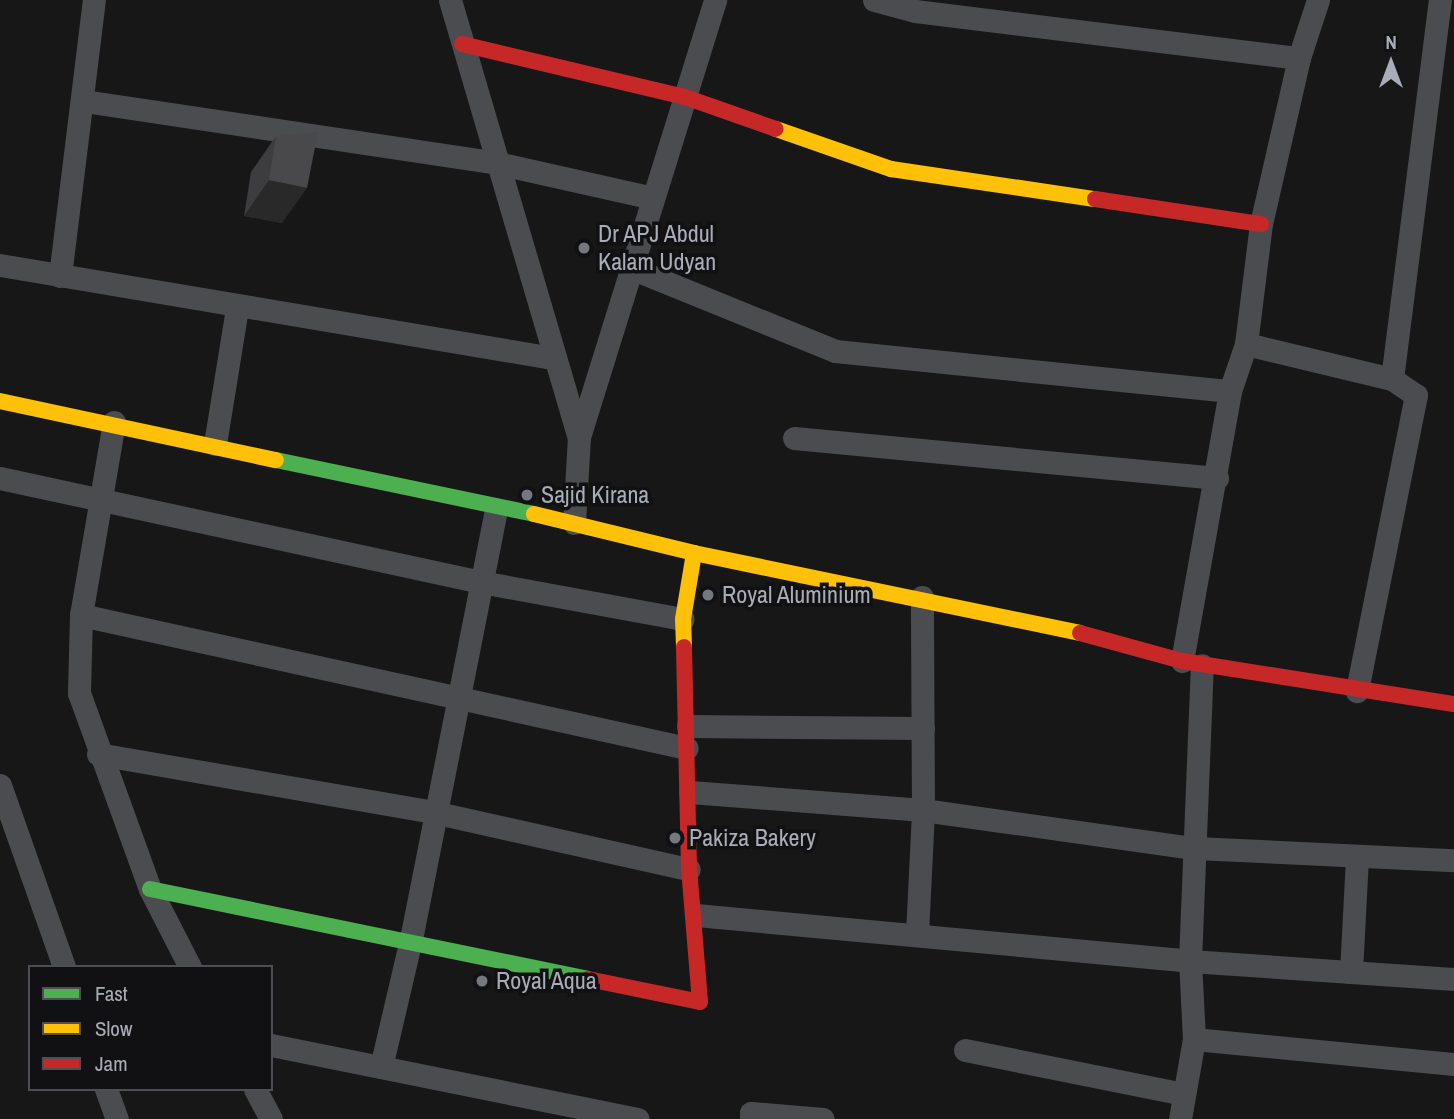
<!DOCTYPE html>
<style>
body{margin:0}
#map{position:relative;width:1454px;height:1119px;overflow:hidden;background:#171717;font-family:"Archivo Narrow",sans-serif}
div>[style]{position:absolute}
.street>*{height:23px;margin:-11.5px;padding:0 11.5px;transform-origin:11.5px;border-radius:11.5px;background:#4b4c50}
.fast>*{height:16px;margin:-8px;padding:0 8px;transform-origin:8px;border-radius:8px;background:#4caf50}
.slow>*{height:16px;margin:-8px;padding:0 8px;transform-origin:8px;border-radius:8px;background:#ffc107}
.jam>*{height:16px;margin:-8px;padding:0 8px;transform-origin:8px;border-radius:8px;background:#c62828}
.wall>*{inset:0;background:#3d3d3f}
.shaded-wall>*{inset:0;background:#29292a}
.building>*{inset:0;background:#49494c}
.dots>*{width:19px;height:19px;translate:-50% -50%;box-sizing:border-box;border:4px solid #111113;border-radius:50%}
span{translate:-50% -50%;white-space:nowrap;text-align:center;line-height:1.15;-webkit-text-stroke:7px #111113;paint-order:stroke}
.poi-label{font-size:24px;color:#a8adb8}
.left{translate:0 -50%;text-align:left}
.legend{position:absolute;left:28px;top:965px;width:245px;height:126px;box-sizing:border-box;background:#111113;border:2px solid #4d4f55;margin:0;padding:9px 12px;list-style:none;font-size:21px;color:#a8adb8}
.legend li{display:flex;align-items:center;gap:14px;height:35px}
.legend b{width:35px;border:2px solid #4d4f55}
.north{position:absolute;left:1356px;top:28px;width:70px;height:70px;-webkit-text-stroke:5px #111113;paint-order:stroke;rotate:0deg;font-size:19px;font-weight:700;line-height:28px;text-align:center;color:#a8adb8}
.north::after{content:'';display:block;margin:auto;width:24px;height:32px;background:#a8adb8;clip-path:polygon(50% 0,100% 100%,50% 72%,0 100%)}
</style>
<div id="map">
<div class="street">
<div style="left:450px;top:0;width:456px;rotate:73.6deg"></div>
<div style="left:874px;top:0;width:42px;rotate:15deg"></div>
<div style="left:915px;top:11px;width:387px;rotate:7deg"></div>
<div style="left:84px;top:101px;width:418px;rotate:8.5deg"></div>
<div style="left:497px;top:163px;width:160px;rotate:12.6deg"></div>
<div style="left:0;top:265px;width:561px;rotate:9.55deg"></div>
<div style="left:631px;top:268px;width:220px;rotate:22.1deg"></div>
<div style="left:835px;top:351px;width:397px;rotate:5.8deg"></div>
<div style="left:60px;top:276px;width:278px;rotate:-83deg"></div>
<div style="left:1246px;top:344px;width:150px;rotate:13.5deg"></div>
<div style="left:1392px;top:379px;width:29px;rotate:34deg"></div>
<div style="left:1416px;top:395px;width:302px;rotate:101.3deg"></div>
<div style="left:1392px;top:379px;width:382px;rotate:-82.8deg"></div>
<div style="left:114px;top:422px;width:196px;rotate:99.7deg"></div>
<div style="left:81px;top:615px;width:78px;rotate:91.5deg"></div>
<div style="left:79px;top:693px;width:208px;rotate:70.1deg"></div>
<div style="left:150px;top:889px;width:88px;rotate:62.9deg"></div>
<div style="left:794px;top:438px;width:425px;rotate:5.4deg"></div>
<div style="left:215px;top:444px;width:138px;rotate:-80.8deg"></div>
<div style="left:0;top:478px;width:492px;rotate:12.2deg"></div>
<div style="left:481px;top:582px;width:205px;rotate:10.4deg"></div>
<div style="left:574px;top:523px;width:86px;rotate:-86.7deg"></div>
<div style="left:579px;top:437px;width:458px;rotate:-72.7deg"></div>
<div style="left:81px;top:615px;width:620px;rotate:12.38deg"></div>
<div style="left:1182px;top:661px;width:274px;rotate:-79.9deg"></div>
<div style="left:1230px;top:391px;width:50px;rotate:-71.2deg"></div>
<div style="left:1246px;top:344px;width:121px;rotate:-82.9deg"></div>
<div style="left:1261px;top:224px;width:170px;rotate:-77.1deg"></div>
<div style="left:1299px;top:58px;width:61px;rotate:-71.9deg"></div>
<div style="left:688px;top:726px;width:235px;rotate:0.5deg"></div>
<div style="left:98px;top:754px;width:340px;rotate:9.8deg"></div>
<div style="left:433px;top:812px;width:262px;rotate:12.6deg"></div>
<div style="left:0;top:785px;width:193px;rotate:70.6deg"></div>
<div style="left:690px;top:792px;width:234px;rotate:4.4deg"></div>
<div style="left:923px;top:810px;width:275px;rotate:8deg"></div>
<div style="left:1195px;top:848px;width:259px;rotate:2.7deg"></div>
<div style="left:696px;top:915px;width:496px;rotate:5.3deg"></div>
<div style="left:1190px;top:961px;width:265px;rotate:3.9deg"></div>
<div style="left:917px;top:934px;width:124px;rotate:-87.2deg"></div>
<div style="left:923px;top:810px;width:213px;rotate:-90.3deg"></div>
<div style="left:1351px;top:972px;width:116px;rotate:-87deg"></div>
<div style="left:1194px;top:1039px;width:261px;rotate:5.5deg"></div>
<div style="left:271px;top:1045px;width:374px;rotate:11.4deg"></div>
<div style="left:965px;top:1050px;width:223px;rotate:11.4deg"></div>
<div style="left:381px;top:1067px;width:131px;rotate:-76.8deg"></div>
<div style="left:411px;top:939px;width:438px;rotate:-78.8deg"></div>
<div style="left:106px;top:1089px;width:32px;rotate:70deg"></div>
<div style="left:255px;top:1089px;width:34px;rotate:62deg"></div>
<div style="left:751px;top:1119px;width:6px;rotate:-90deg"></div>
<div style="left:751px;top:1113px;width:72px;rotate:4.8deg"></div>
<div style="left:1180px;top:1119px;width:81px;rotate:-80.1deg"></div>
<div style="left:1194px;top:1039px;width:78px;rotate:-92.9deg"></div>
<div style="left:1190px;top:961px;width:296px;rotate:-87.7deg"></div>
</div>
<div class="fast">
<div style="left:276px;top:460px;width:264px;rotate:11.8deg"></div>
<div style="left:150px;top:889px;width:447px;rotate:11.6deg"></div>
</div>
<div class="slow">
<div style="left:776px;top:129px;width:122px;rotate:19.2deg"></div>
<div style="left:891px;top:169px;width:206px;rotate:8.4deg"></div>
<div style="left:0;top:401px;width:282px;rotate:12.1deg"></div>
<div style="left:534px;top:514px;width:165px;rotate:13.7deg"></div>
<div style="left:694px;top:553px;width:394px;rotate:11.7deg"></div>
<div style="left:684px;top:647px;width:28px;rotate:-92deg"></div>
<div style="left:683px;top:619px;width:67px;rotate:-80.5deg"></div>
</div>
<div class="jam">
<div style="left:462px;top:44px;width:229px;rotate:13.4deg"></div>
<div style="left:685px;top:97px;width:96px;rotate:19.4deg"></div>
<div style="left:1095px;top:199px;width:168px;rotate:8.6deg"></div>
<div style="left:1080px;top:633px;width:106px;rotate:15.4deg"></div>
<div style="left:1182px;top:661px;width:275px;rotate:9deg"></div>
<div style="left:588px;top:979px;width:114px;rotate:11.6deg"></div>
<div style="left:700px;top:1002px;width:133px;rotate:-94.7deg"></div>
<div style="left:689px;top:869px;width:222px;rotate:-91.3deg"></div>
</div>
<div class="wall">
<div style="clip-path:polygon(276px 136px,282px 223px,244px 216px,251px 172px)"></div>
</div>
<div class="shaded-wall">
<div style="clip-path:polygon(269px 180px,307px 188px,282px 223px,244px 216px)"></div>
</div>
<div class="building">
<div style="clip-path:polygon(318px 132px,307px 188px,269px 180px,276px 136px)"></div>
</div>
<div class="dots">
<div style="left:584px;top:248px;background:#757880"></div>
<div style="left:527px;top:495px;background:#757880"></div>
<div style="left:708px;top:595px;background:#757880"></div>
<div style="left:675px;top:838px;background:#757880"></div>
<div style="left:482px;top:981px;background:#757880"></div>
</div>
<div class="poi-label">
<span class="left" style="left:598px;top:248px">Dr APJ Abdul<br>Kalam Udyan</span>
<span class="left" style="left:541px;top:495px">Sajid Kirana</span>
<span class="left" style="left:722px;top:595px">Royal Aluminium</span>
<span class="left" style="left:689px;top:838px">Pakiza Bakery</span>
<span class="left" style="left:496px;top:981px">Royal Aqua</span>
</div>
<ul class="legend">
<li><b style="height:9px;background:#4caf50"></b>Fast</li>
<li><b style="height:9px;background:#ffc107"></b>Slow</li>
<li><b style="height:9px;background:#c62828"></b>Jam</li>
</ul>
<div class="north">N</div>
</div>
